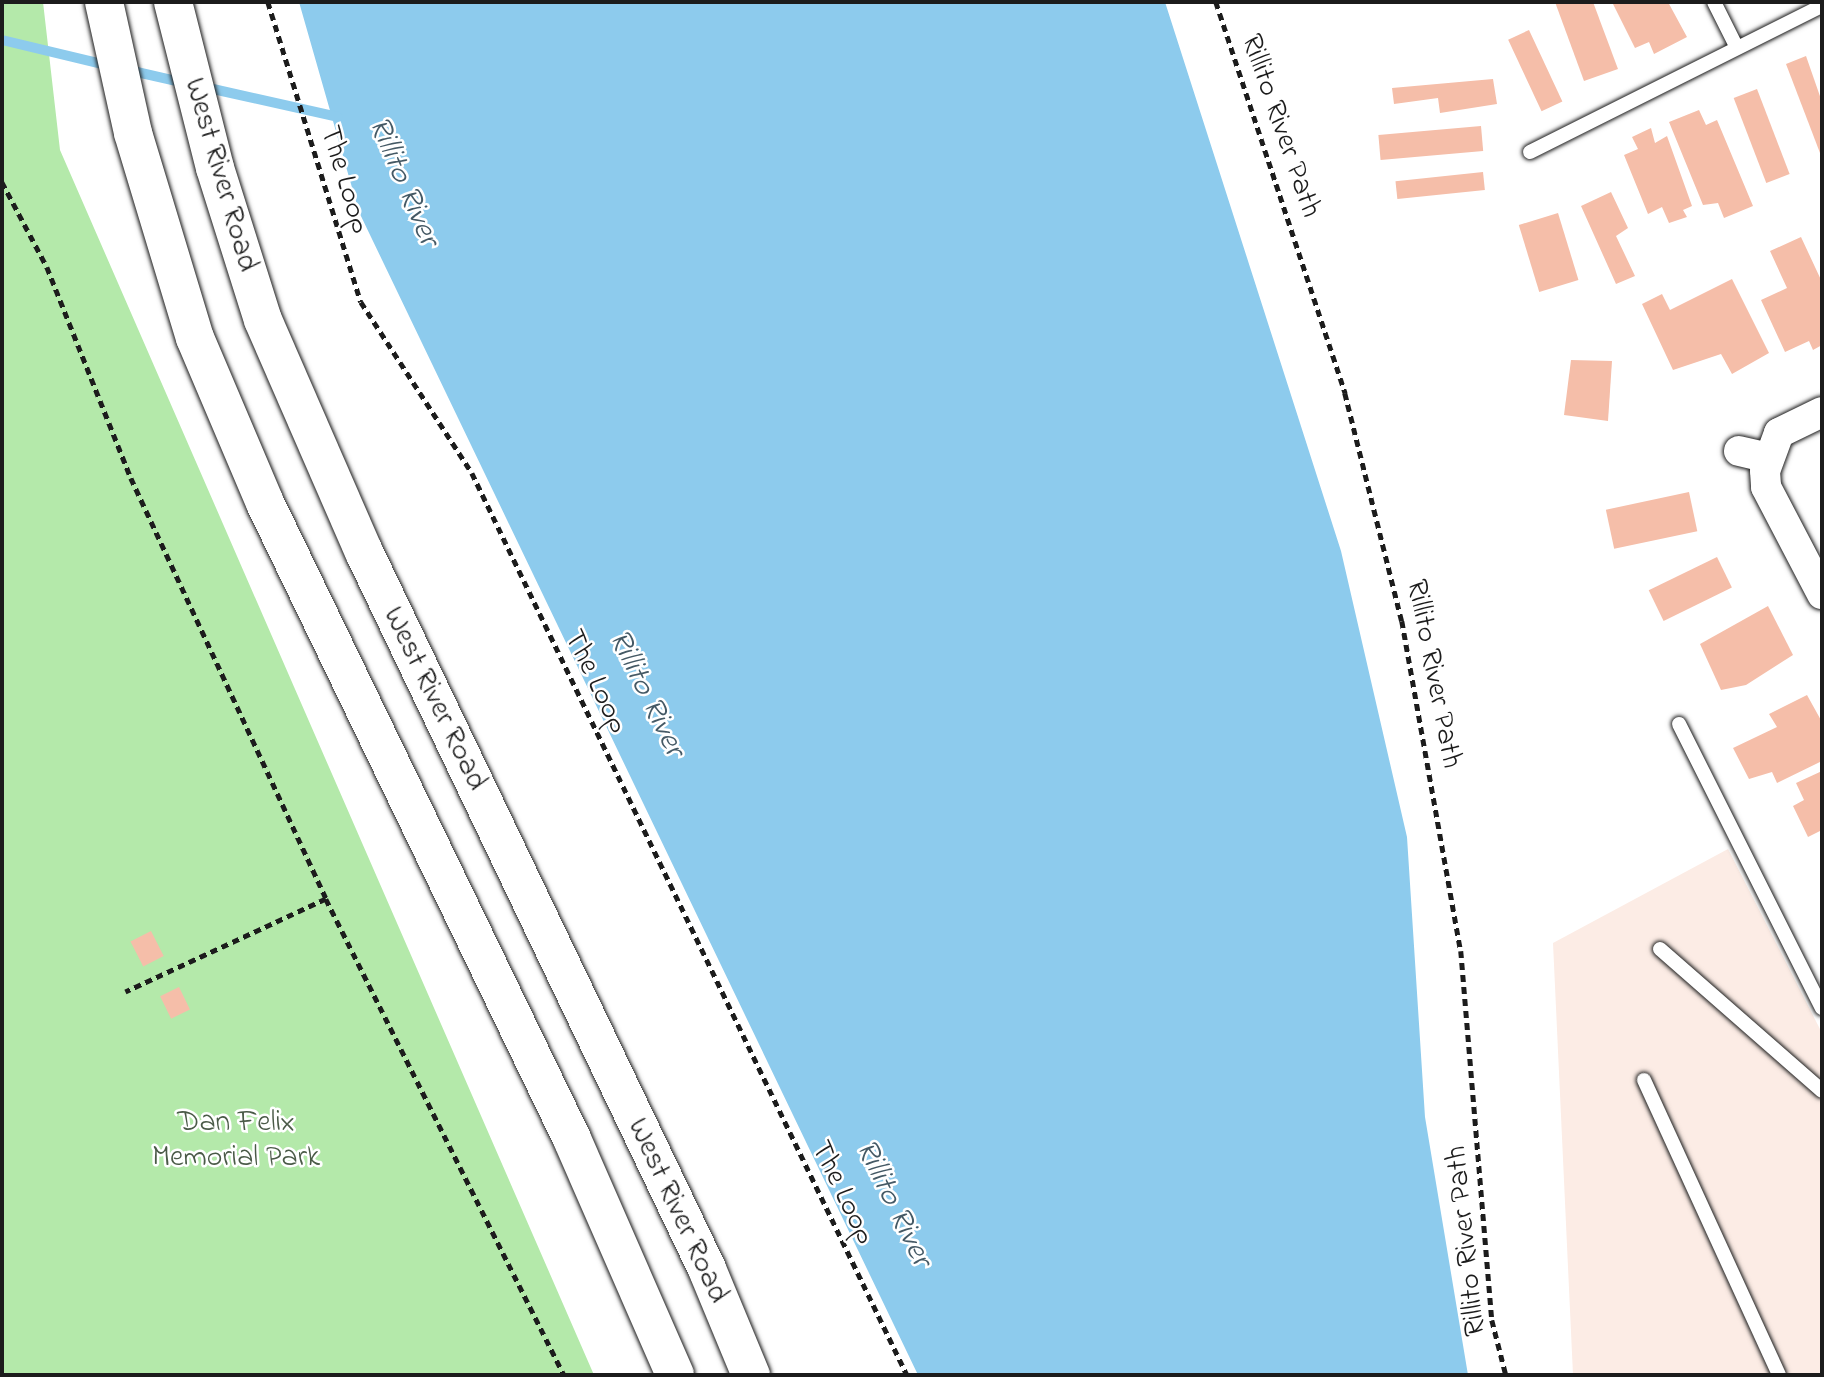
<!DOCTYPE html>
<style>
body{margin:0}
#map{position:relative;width:1824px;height:1377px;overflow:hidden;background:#fff;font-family:"Indie Flower",sans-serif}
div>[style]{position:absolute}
.built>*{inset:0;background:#fcece5}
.green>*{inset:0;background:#b4e9aa}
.water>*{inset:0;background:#8dcbed}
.stream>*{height:10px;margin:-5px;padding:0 5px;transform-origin:5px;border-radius:5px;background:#8dcbed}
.building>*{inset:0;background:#f5bea9;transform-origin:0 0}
.path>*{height:4.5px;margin-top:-2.25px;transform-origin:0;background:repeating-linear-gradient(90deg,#1c1c1c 0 7px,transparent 0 12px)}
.roads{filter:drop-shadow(0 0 2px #1c1c1c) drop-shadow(0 0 2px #1c1c1c)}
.service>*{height:14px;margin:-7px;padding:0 7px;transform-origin:7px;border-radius:7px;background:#fff}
.minor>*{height:30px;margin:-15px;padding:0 15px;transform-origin:15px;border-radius:15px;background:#fff}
.primary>*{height:38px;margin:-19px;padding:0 19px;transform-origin:19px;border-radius:19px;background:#fff}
span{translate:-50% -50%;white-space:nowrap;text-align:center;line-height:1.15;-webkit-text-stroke:5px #fff;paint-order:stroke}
.street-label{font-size:30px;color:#1c1c1c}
.park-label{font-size:30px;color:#4a5a47}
.water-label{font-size:32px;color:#445965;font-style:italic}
.frame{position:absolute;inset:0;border:4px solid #1c1c1c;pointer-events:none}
</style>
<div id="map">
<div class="built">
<div style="clip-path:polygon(1728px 849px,1822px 1033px,1822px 1375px,1573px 1375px,1553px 943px)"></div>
</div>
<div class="green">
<div style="clip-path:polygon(2px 2px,43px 2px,60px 150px,594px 1375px,2px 1375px)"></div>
</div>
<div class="water">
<div style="clip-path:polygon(299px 2px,1165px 2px,1341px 551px,1407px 837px,1425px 1117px,1468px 1375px,918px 1375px,359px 212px)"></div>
</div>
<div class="stream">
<div style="left:2px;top:40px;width:111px;rotate:13.5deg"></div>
<div style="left:128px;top:70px;width:58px;rotate:12.8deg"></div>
<div style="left:204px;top:87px;width:137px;rotate:12.6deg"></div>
</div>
<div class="building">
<div style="clip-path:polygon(1555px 2px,1593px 2px,1618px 69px,1584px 81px)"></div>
<div style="clip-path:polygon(1612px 2px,1668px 2px,1687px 37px,1654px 54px,1649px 42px,1635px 48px)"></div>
<div style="left:1529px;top:30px;width:79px;height:23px;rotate:65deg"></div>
<div style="clip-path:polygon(1806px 56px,1822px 102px,1820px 153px,1786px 64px)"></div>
<div style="clip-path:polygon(1493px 79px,1497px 104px,1440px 113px,1438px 98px,1394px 104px,1392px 88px)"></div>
<div style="left:1757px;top:89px;width:91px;height:25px;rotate:69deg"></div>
<div style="clip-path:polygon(1699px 110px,1706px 125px,1717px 120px,1753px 206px,1724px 218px,1718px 203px,1703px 205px,1669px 122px)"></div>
<div style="left:1481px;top:126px;width:25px;height:103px;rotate:85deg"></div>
<div style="clip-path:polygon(1651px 128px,1655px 143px,1667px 136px,1692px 206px,1683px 210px,1687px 217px,1669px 223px,1662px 207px,1648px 214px,1624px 155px,1638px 149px,1632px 137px)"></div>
<div style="left:1483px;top:172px;width:18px;height:88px;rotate:84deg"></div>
<div style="clip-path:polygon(1611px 192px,1628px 228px,1616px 236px,1635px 276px,1616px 284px,1581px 206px)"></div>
<div style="left:1558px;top:213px;width:70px;height:41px;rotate:73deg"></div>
<div style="clip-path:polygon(1801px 237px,1822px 282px,1822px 345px,1813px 350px,1809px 341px,1785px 352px,1761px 300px,1787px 288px,1770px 251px)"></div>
<div style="clip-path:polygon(1732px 279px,1769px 353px,1732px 374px,1721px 354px,1673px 370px,1642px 304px,1662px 294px,1670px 310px)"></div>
<div style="clip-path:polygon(1571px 360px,1612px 361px,1608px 421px,1564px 415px)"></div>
<div style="left:1689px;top:492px;width:40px;height:85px;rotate:78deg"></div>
<div style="left:1717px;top:557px;width:34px;height:76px;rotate:64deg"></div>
<div style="clip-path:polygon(1768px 606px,1793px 655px,1746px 685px,1721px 690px,1700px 644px)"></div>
<div style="clip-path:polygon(1807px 695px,1822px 722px,1822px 761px,1777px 783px,1772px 772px,1749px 779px,1733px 748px,1777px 727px,1769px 714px)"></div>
<div style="clip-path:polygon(1822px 771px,1822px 830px,1808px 837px,1793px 806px,1804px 800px,1796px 783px)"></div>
<div style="left:151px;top:931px;width:28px;height:23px;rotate:63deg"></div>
<div style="left:179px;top:987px;width:25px;height:21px;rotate:64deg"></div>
</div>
<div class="path">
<div style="left:268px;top:2px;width:314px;rotate:72.8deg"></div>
<div style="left:361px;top:302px;width:204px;rotate:57deg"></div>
<div style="left:472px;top:473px;width:1001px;rotate:64.25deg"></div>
<div style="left:1216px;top:2px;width:412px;rotate:71.7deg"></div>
<div style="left:1345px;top:393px;width:235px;rotate:76deg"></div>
<div style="left:1402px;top:621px;width:335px;rotate:79.9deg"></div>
<div style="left:1461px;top:951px;width:370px;rotate:85.2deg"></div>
<div style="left:1492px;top:1320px;width:57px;rotate:75.7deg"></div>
<div style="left:2px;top:182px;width:96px;rotate:62.1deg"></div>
<div style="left:47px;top:267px;width:227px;rotate:68.3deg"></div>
<div style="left:131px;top:478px;width:464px;rotate:65.1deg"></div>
<div style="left:326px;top:899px;width:221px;rotate:155.1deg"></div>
<div style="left:326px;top:899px;width:532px;rotate:63.43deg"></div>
</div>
<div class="roads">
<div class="service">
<div style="left:1714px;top:2px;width:51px;rotate:63.4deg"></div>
<div style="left:1530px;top:152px;width:326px;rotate:-26.6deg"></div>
<div style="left:1679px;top:724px;width:318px;rotate:63.3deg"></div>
<div style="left:1660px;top:949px;width:215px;rotate:41.2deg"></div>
<div style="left:1644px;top:1080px;width:324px;rotate:65.4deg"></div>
</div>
<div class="minor">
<div style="left:1822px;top:412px;width:48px;rotate:154deg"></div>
<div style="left:1779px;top:433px;width:40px;rotate:110.2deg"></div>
<div style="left:1765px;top:471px;width:16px;rotate:86deg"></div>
<div style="left:1766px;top:487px;width:121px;rotate:62.4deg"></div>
<div style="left:1739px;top:451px;width:27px;rotate:13deg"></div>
</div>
<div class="primary">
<div style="left:104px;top:2px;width:134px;rotate:77.5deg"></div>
<div style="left:133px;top:133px;width:214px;rotate:73.2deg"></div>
<div style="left:195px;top:338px;width:179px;rotate:67deg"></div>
<div style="left:265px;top:503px;width:706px;rotate:64.23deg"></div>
<div style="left:572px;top:1139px;width:257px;rotate:66.4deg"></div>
<div style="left:173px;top:2px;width:171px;rotate:75.8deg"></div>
<div style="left:215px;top:168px;width:159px;rotate:72.5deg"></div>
<div style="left:263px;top:320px;width:253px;rotate:66.5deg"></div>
<div style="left:364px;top:552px;width:795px;rotate:64.43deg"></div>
<div style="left:707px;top:1269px;width:115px;rotate:67.5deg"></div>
</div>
</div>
<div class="street-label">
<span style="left:1280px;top:126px;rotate:71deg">Rillito River Path</span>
<span style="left:220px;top:175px;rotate:74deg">West River Road</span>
<span style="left:344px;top:180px;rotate:73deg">The Loop</span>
<span style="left:1433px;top:674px;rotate:79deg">Rillito River Path</span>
<span style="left:595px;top:682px;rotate:64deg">The Loop</span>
<span style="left:434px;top:699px;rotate:64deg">West River Road</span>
<span style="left:842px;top:1193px;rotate:64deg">The Loop</span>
<span style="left:677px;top:1211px;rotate:65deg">West River Road</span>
<span style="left:1467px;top:1241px;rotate:-96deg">Rillito River Path</span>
</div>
<div class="park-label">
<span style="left:236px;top:1140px">Dan Felix<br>Memorial Park</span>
</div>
<div class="water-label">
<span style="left:402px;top:182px;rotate:67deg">Rillito River</span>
<span style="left:645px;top:694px;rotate:64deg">Rillito River</span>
<span style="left:892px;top:1204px;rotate:64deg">Rillito River</span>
</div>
<div class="frame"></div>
</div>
